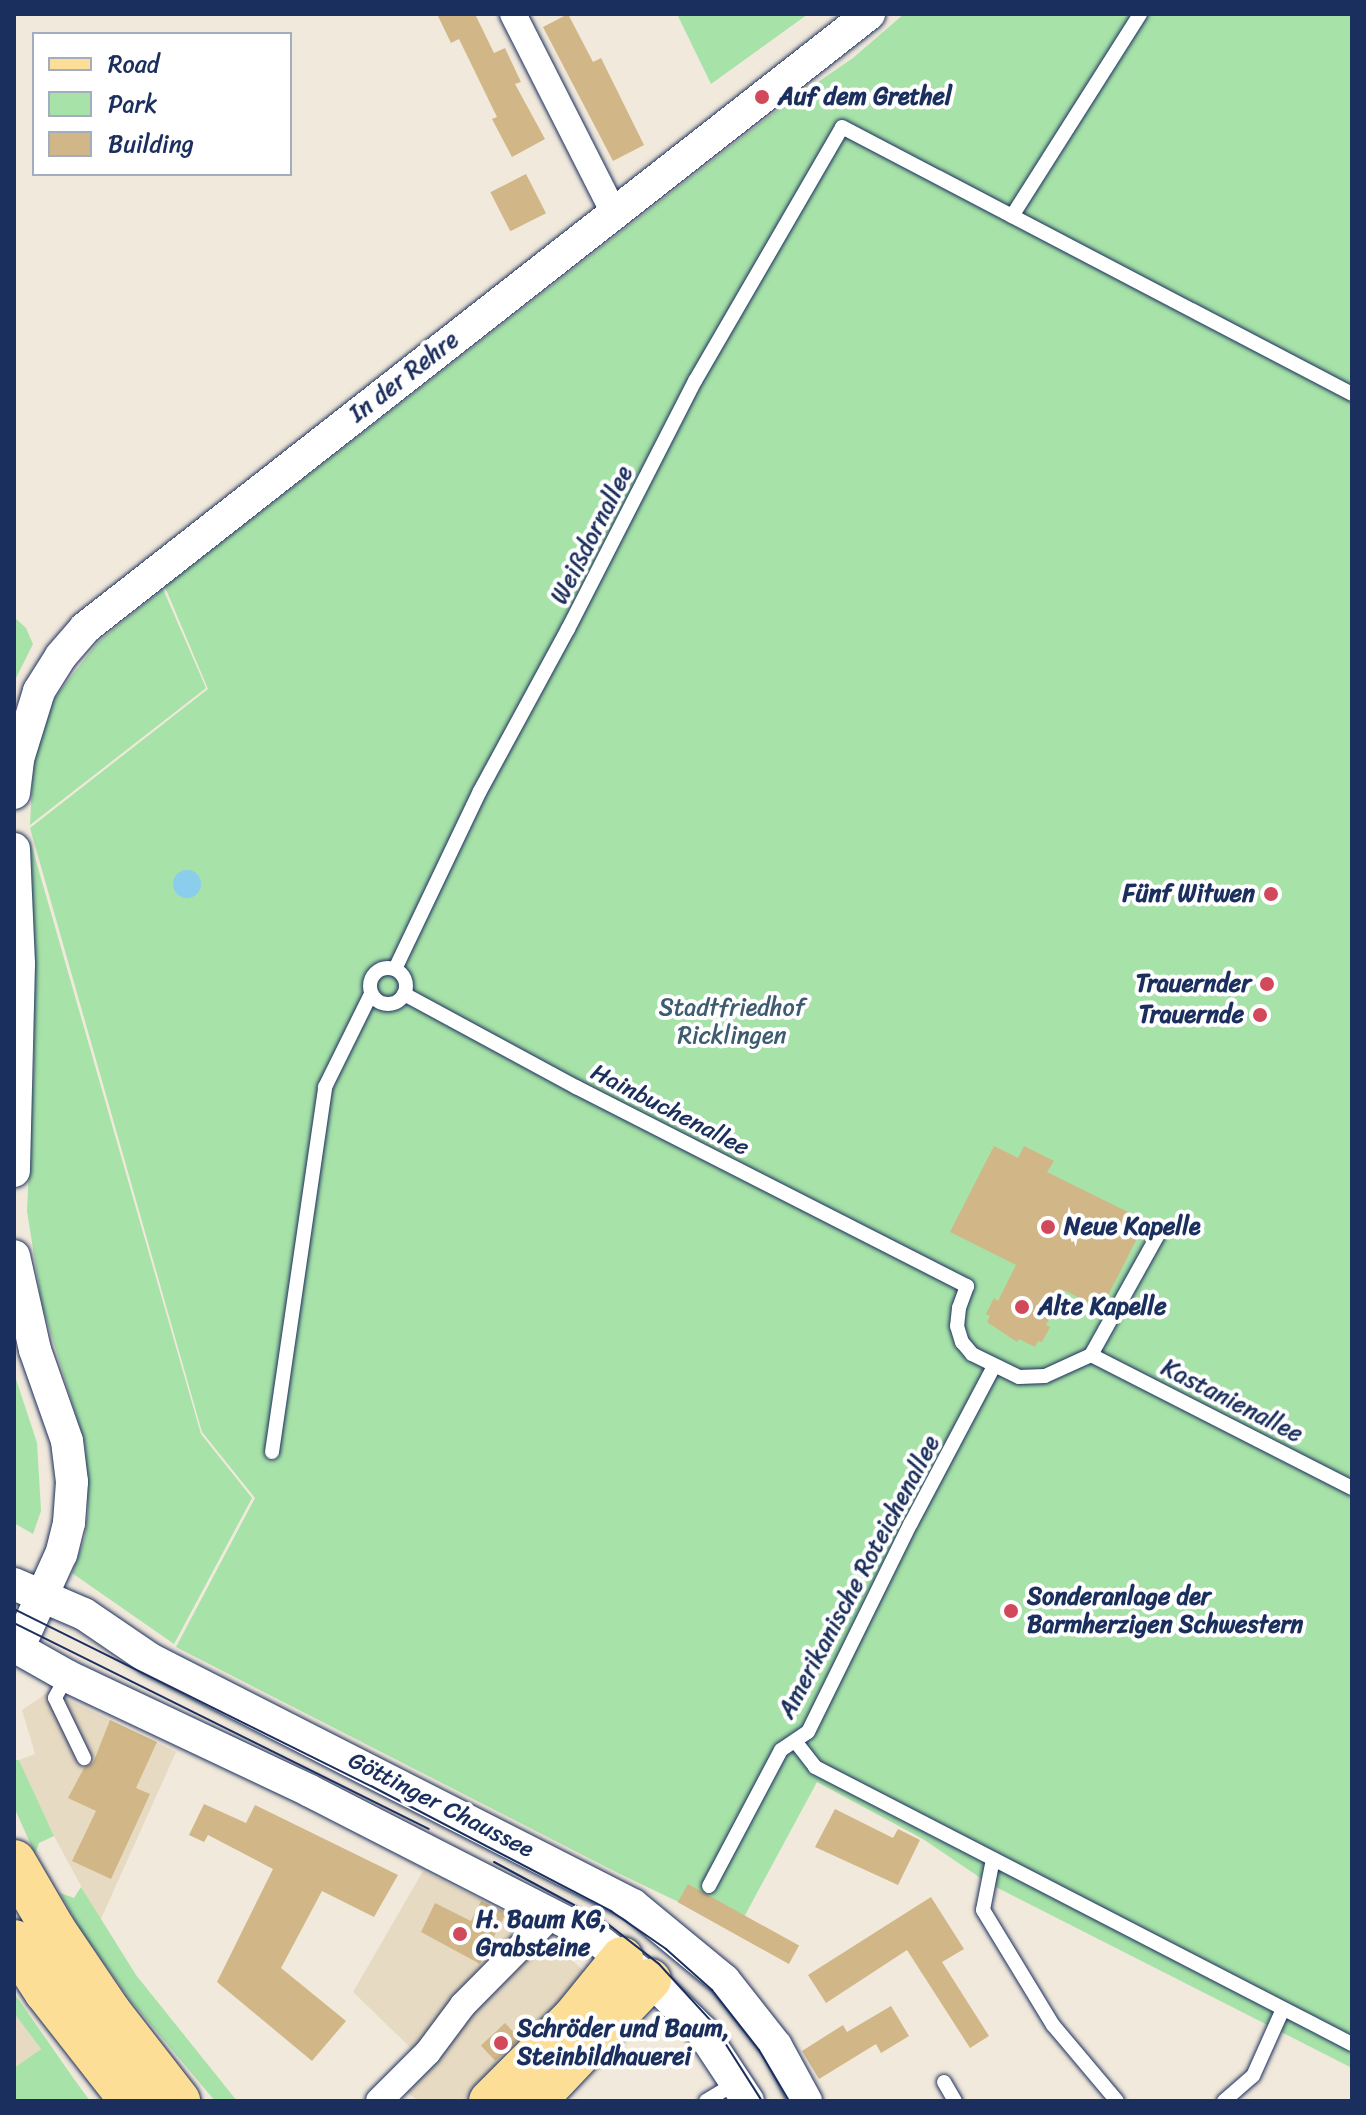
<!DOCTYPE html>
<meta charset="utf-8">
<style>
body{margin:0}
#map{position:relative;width:1366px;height:2115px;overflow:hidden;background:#f1e9db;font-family:Sriracha,sans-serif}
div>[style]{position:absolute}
.built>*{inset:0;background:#e7dac2}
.green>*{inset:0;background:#a7e2a8}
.water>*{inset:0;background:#8bcdec}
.round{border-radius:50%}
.building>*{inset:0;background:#d1b687;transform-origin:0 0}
.roads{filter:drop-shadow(0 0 2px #1b2f5e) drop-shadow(0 0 2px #1b2f5e)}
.service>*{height:14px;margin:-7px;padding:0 7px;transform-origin:7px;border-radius:7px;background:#fff}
.service>.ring{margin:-7px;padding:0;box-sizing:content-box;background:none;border:14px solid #fff;border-radius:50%}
.minor>*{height:26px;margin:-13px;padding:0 13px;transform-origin:13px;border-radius:13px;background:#fff}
.tertiary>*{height:32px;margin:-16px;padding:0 16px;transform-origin:16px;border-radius:16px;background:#fff}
.primary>*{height:42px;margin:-21px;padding:0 21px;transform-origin:21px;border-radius:21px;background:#fdde96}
.trunk>*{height:44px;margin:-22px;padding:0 22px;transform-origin:22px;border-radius:22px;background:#fdde96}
.tram>*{height:2px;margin:-1px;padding:0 1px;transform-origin:1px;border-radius:1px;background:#1b2f5e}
.dots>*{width:22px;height:22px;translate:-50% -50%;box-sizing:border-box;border:4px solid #fff;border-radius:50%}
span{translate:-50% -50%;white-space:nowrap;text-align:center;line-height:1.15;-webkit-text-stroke:8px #fff;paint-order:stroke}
.poi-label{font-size:24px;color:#1b2f5e;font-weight:700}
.left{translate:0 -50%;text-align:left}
.right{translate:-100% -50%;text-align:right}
.street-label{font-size:24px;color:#1b2f5e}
.park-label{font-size:24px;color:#3e5c70}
.frame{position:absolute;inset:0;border:16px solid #1b2f5e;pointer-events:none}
.legend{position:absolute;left:32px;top:32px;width:260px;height:144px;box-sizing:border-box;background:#fff;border:2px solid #a4acbf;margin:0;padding:10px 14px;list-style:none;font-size:24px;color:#1b2f5e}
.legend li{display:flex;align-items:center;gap:16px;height:40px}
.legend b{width:40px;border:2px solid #a4acbf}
</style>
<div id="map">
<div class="built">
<div style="clip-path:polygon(50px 1691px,176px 1752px,100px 1921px,54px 1836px,19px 1760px,35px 1754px,22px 1710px)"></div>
<div style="clip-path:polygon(423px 1871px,530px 1924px,583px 1970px,572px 1997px,464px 2101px,418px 2101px,391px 2080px,417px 2054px,353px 1992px)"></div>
<div style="clip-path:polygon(14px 2013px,41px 2049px,14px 2068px)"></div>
</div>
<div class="green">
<div style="clip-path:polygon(677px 14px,808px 14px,711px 84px)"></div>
<div style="clip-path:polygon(904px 14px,1352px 14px,1352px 2068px,988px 1883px,923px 1839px,817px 1782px,737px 1930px,618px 1873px,176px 1647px,255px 1498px,202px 1432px,30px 828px,208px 689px,165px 587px,776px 111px,853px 58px)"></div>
<div style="clip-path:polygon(163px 589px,206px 688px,30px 825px,33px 767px,45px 717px,56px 696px,98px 642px)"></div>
<div style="clip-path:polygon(14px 617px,26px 628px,33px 644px,14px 682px)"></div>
<div style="clip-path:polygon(30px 840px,201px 1434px,252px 1498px,174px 1644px,72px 1573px,85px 1537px,88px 1509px,85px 1444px,42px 1305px,27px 1211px,34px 1057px)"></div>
<div style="clip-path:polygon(14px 1373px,37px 1443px,41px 1511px,33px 1534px,14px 1523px)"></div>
<div style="clip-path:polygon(14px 1760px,19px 1760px,54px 1836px,39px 1843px,35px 1854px,14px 1807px)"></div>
<div style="clip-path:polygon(81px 1887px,136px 1975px,237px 2101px,215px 2101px,131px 2001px,80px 1929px,60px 1893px,74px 1898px)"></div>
<div style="clip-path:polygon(14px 1993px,74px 2079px,90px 2101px,14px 2101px,14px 2068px,41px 2049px,14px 2013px)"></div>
</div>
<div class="water">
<div class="round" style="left:173px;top:870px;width:28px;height:28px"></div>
</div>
<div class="building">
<div style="clip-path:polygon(437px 14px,475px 14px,494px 53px,505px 48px,521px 82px,515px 84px,545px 139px,512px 157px,492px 119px,497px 117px,459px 39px,451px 43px)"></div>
<div style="clip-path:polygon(568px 14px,593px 62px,601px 58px,644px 145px,613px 161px,543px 27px)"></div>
<div style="left:526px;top:174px;width:44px;height:40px;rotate:63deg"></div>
<div style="clip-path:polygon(994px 1146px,1018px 1158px,1024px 1146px,1054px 1161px,1047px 1172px,1146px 1221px,1101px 1309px,1064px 1290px,1046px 1325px,1050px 1327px,1042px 1342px,1038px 1341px,1035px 1347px,1019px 1339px,1017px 1342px,987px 1322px,990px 1316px,986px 1314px,994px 1298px,998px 1301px,1016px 1265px,950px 1232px)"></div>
<div style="clip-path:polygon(110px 1720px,157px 1742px,136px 1788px,150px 1794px,111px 1879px,72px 1861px,96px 1811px,68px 1798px,84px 1768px,93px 1763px)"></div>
<div style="clip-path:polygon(204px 1804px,246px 1823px,255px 1805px,398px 1875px,374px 1917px,322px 1891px,281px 1968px,346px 2021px,312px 2061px,217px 1982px,273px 1869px,208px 1835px,204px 1842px,189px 1835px)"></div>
<div style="clip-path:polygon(835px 1809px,893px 1838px,898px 1829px,920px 1840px,898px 1885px,815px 1847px)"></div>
<div style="left:688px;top:1884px;width:127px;height:21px;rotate:29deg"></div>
<div style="clip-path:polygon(931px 1897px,964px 1949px,942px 1962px,989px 2036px,970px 2048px,907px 1950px,826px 2003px,808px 1975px)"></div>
<div style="clip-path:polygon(481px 1901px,506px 1913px,480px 1964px,421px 1932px,435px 1903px,471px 1921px)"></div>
<div style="clip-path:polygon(891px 2006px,909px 2036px,881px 2053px,876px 2044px,819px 2079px,802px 2051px,843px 2025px,847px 2032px)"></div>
<div style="left:505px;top:2023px;width:21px;height:33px;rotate:47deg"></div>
</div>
<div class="roads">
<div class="service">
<div style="left:1012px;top:216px;width:239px;rotate:-57.6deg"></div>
<div class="ring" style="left:370px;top:968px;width:22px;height:22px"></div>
<div style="left:395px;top:969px;width:197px;rotate:-64.5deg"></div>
<div style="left:480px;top:791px;width:184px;rotate:-61.5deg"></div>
<div style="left:568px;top:629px;width:279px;rotate:-62.9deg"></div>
<div style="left:695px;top:381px;width:293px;rotate:-59.9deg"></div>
<div style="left:842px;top:127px;width:576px;rotate:27.63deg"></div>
<div style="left:404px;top:994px;width:196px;rotate:28.4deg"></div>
<div style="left:576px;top:1087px;width:439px;rotate:27deg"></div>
<div style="left:967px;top:1286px;width:23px;rotate:110deg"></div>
<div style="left:959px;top:1308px;width:18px;rotate:96deg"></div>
<div style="left:957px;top:1326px;width:17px;rotate:73deg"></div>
<div style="left:962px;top:1342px;width:16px;rotate:50deg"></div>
<div style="left:972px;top:1354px;width:52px;rotate:26.1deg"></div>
<div style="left:1019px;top:1377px;width:26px;rotate:-2deg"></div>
<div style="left:1045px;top:1376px;width:51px;rotate:-24.5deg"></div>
<div style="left:1091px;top:1355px;width:140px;rotate:-60.9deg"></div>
<div style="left:1091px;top:1355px;width:293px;rotate:27deg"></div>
<div style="left:272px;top:1452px;width:369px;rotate:-81.7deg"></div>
<div style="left:325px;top:1087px;width:104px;rotate:-63.7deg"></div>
<div style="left:67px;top:1676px;width:25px;rotate:119deg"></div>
<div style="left:55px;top:1698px;width:67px;rotate:64.2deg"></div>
<div style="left:795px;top:1741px;width:33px;rotate:52deg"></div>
<div style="left:815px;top:1767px;width:604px;rotate:27.29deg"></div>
<div style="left:993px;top:1859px;width:52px;rotate:101.1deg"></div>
<div style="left:983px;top:1910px;width:135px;rotate:58.7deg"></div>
<div style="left:1053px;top:2025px;width:99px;rotate:49.9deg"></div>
<div style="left:709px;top:1886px;width:154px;rotate:-62.1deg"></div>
<div style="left:781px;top:1750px;width:32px;rotate:-34deg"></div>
<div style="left:808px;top:1732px;width:233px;rotate:-63.8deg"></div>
<div style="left:911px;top:1523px;width:178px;rotate:-62.1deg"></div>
<div style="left:944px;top:2082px;width:22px;rotate:60deg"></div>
<div style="left:706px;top:2101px;width:35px;rotate:-31deg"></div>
<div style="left:1224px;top:2101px;width:38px;rotate:-41deg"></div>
<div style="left:1253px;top:2076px;width:73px;rotate:-65.9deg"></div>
</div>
<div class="minor">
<div style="left:513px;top:14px;width:223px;rotate:63.1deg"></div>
<div style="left:379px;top:2101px;width:69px;rotate:-45deg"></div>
<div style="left:428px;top:2052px;width:59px;rotate:-53.3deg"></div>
<div style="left:463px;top:2005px;width:129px;rotate:-45.3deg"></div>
</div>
<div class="tertiary">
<div style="left:14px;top:793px;width:34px;rotate:-83deg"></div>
<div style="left:18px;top:759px;width:71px;rotate:-72.8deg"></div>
<div style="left:39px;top:691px;width:41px;rotate:-57.8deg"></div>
<div style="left:61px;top:656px;width:37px;rotate:-49deg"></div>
<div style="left:85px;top:628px;width:996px;rotate:-38.07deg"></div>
<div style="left:14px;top:849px;width:115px;rotate:87.5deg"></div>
<div style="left:19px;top:964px;width:207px;rotate:91.4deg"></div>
<div style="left:14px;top:1256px;width:96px;rotate:77.4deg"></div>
<div style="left:35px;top:1350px;width:96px;rotate:70.6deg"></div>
<div style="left:67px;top:1441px;width:41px;rotate:83deg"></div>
<div style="left:72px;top:1482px;width:41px;rotate:94.2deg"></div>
<div style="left:69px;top:1523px;width:32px;rotate:104deg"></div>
<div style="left:61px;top:1554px;width:104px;rotate:114.4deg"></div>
<div style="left:14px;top:1584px;width:76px;rotate:23.2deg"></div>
<div style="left:84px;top:1614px;width:80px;rotate:34.3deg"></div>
<div style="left:150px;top:1659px;width:542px;rotate:26.99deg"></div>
<div style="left:633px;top:1905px;width:118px;rotate:39.5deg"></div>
<div style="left:724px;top:1980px;width:84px;rotate:51.8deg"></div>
<div style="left:776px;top:2046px;width:63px;rotate:61.4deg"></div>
<div style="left:14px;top:1646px;width:61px;rotate:29.5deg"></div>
<div style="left:67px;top:1676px;width:269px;rotate:25.3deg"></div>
<div style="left:310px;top:1791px;width:318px;rotate:27.1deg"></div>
<div style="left:593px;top:1936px;width:81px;rotate:38deg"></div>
<div style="left:657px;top:1986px;width:62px;rotate:45deg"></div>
<div style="left:701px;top:2030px;width:85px;rotate:56.5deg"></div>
</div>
<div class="primary">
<div style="left:490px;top:2101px;width:119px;rotate:-45deg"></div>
<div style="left:574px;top:2017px;width:76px;rotate:-50.9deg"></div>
<div style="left:535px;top:2101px;width:167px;rotate:-46.5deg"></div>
</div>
<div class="trunk">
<div style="left:14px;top:1862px;width:78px;rotate:59.8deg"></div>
<div style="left:53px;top:1929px;width:100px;rotate:56deg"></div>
<div style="left:109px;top:2012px;width:113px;rotate:52.2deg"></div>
<div style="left:14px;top:1942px;width:59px;rotate:56.9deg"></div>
<div style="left:46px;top:1991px;width:140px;rotate:52deg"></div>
</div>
</div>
<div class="tram">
<div style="left:14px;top:1609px;width:398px;rotate:26.4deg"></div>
<div style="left:371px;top:1786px;width:271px;rotate:27.5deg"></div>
<div style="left:611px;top:1911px;width:67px;rotate:34.6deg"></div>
<div style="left:666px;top:1949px;width:62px;rotate:41.7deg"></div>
<div style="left:712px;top:1990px;width:76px;rotate:51.9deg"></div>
<div style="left:759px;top:2050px;width:59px;rotate:59.5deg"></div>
<div style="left:14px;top:1623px;width:463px;rotate:26.4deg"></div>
<div style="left:494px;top:1862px;width:125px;rotate:28.2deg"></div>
<div style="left:604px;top:1921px;width:70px;rotate:38deg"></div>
<div style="left:659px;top:1964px;width:77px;rotate:47.6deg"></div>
<div style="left:711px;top:2021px;width:95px;rotate:57.5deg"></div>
</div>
<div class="dots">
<div style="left:762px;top:97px;background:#d1495b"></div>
<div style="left:1271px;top:894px;background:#d1495b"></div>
<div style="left:1267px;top:984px;background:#d1495b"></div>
<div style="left:1260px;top:1015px;background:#d1495b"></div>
<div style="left:1048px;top:1227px;background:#d1495b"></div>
<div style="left:1022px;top:1307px;background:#d1495b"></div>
<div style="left:1011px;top:1611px;background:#d1495b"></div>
<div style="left:460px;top:1934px;background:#d1495b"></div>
<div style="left:501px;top:2043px;background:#d1495b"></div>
</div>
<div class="poi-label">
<span class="left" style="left:778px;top:97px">Auf dem Grethel</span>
<span class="right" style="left:1255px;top:894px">Fünf Witwen</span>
<span class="right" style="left:1251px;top:984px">Trauernder</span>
<span class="right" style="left:1244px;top:1015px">Trauernde</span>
<span class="left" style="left:1064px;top:1227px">Neue Kapelle</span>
<span class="left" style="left:1038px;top:1307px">Alte Kapelle</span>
<span class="left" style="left:1027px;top:1611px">Sonderanlage der<br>Barmherzigen Schwestern</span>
<span class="left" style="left:476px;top:1934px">H. Baum KG,<br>Grabsteine</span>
<span class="left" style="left:517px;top:2043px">Schröder und Baum,<br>Steinbildhauerei</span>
</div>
<div class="street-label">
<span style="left:404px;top:377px;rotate:-38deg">In der Rehre</span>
<span style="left:592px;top:535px;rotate:-63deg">Weißdornallee</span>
<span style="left:670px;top:1110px;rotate:27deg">Hainbuchenallee</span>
<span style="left:1232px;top:1401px;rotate:27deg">Kastanienallee</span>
<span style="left:859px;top:1577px;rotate:-62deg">Amerikanische Roteichenallee</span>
<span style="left:441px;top:1805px;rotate:27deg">Göttinger Chaussee</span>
</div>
<div class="park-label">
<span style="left:732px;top:1022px">Stadtfriedhof<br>Ricklingen</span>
</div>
<div class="frame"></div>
<ul class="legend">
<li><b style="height:10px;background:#fdde96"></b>Road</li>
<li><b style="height:22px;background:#a7e2a8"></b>Park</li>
<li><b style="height:22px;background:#d1b687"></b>Building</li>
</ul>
</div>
